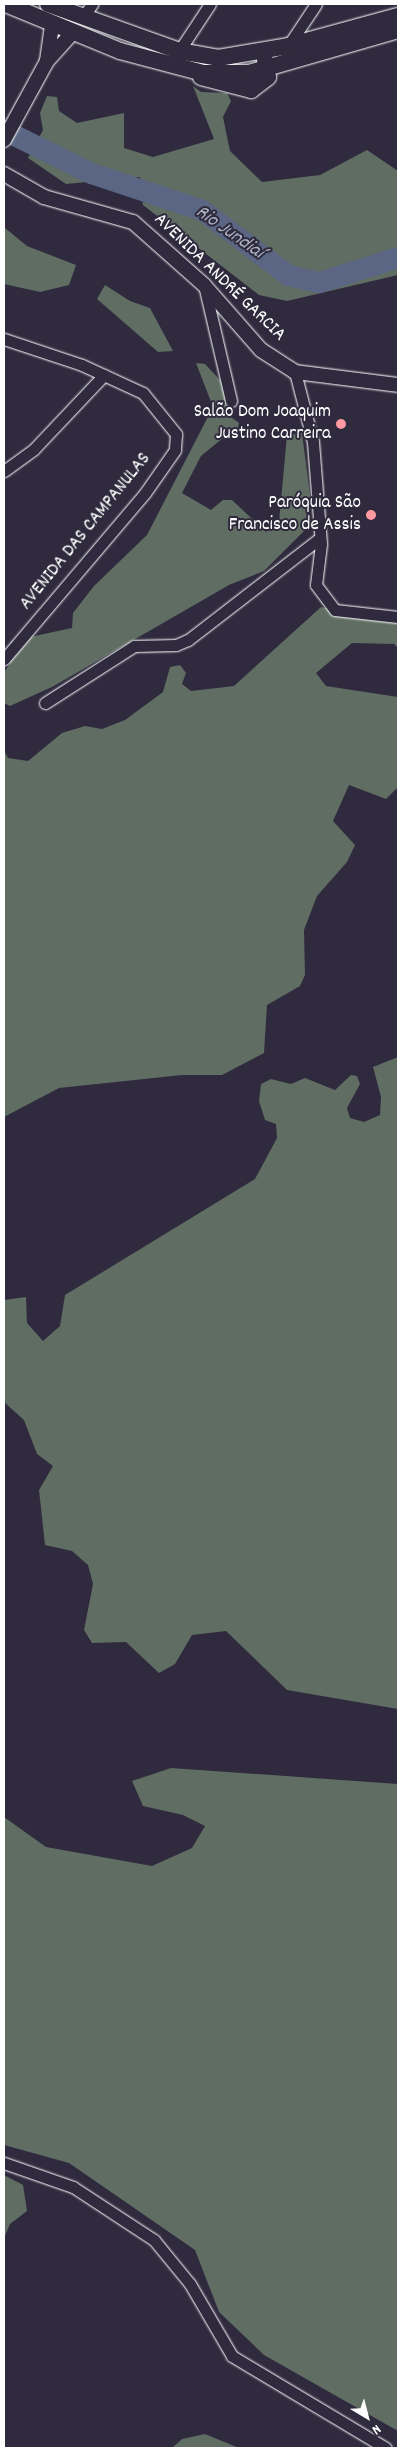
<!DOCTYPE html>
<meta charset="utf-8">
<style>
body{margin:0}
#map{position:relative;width:402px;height:2452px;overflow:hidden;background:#2f2a3d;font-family:Dekko,sans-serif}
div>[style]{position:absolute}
.green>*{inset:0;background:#5f6d63}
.river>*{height:21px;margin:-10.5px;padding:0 10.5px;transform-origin:10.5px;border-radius:10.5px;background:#5a6683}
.roads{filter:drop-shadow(0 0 1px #fff) drop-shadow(0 0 1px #fff)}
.minor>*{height:11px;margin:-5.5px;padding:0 5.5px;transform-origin:5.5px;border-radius:5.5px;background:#2f2a3d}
.tertiary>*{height:14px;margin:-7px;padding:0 7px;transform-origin:7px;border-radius:7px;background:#2f2a3d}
.secondary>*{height:16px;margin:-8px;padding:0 8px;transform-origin:8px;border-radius:8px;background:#2f2a3d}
.dots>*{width:14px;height:14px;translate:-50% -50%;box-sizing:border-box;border:2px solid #2f2a3d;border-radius:50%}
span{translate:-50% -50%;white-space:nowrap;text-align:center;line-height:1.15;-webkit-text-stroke:4px #2f2a3d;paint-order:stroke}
.street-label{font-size:19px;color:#fff}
.poi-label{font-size:19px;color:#fff}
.right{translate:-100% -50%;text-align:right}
.water-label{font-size:20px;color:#acb2c1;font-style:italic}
.frame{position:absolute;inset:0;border:5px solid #fff;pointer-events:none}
.north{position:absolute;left:342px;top:2392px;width:50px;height:50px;-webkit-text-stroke:4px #2f2a3d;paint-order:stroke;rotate:143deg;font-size:14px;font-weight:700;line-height:20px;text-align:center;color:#fff}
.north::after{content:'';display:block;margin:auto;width:18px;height:22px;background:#fff;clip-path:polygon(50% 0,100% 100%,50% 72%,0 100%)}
</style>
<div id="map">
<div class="green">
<div style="clip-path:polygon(193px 86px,201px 92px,227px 93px,231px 101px,223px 117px,230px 151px,262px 182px,320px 175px,367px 150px,398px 171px,398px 275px,287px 301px,259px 295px,143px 205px,140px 177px,66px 184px,28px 158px,43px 130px,40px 113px,47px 96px,57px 97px,59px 111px,77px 123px,124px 113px,124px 148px,153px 157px,214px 139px)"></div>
<div style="clip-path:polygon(4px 219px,5px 228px,27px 246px,76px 265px,69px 285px,40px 292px,4px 284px)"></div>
<div style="clip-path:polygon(105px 285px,130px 301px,150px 308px,173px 351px,158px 352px,97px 299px)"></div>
<div style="clip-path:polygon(196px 363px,205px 364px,222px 382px,228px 415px,239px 423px,236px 439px,223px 438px,201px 456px,182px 493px,211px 510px,223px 500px,232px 500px,266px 532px,279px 522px,287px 435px,302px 433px,310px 495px,309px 526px,264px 571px,229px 585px,52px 687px,10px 706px,4px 703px,4px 672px,10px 664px,11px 641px,72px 628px,73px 613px,94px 586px,147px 535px,213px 407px)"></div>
<div style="clip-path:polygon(321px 607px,398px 622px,398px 648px,394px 644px,352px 643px,316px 673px,326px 686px,398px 697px,398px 787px,386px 799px,349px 785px,333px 821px,355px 845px,347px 862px,317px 896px,304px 930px,305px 975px,300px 986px,267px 1005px,264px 1053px,222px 1075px,182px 1075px,59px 1088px,4px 1117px,4px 750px,8px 758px,28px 761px,62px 733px,85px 726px,102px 729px,125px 720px,163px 692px,170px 667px,180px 665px,186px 673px,182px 684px,191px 691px,234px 686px)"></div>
<div style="clip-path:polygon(398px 1057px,398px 1709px,287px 1690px,226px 1631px,192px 1635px,175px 1664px,159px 1673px,126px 1642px,92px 1643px,84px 1630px,93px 1584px,88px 1565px,72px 1551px,45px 1545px,39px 1490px,53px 1466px,37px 1454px,24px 1420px,4px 1402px,4px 1300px,26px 1297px,27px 1323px,43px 1341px,60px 1326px,65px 1295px,255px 1179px,277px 1138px,276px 1124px,265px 1120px,259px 1101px,261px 1084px,271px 1079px,291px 1084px,305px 1078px,335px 1090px,351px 1075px,357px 1076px,360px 1084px,347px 1108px,350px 1118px,364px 1122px,380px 1115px,381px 1097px,373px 1067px)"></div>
<div style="clip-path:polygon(171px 1768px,398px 1784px,398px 2431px,264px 2355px,219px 2312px,195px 2250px,69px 2163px,4px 2145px,4px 1817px,46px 1847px,152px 1866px,192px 1848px,205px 1826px,183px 1815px,143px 1806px,132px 1781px)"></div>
<div style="clip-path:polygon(4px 2175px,23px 2185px,27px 2211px,10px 2224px,4px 2238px)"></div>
<div style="clip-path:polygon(205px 2434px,239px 2448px,172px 2448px,182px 2439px)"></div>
</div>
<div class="river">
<div style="left:4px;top:130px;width:97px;rotate:26.3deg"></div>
<div style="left:91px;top:173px;width:117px;rotate:18.4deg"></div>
<div style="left:202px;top:210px;width:108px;rotate:37.1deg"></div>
<div style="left:288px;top:275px;width:32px;rotate:13deg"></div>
<div style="left:319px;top:282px;width:83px;rotate:-17.6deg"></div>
</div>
<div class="roads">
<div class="minor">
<div style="left:83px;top:17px;width:16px;rotate:-55deg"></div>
<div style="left:288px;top:46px;width:50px;rotate:-56.3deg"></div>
<div style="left:179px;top:51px;width:56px;rotate:-56.6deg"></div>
<div style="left:205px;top:289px;width:115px;rotate:76.9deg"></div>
<div style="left:4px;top:339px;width:82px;rotate:18.4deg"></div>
<div style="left:82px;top:365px;width:67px;rotate:24.7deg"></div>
<div style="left:143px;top:393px;width:53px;rotate:51.2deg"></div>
<div style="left:176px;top:434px;width:16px;rotate:94deg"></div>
<div style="left:175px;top:450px;width:52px;rotate:124.9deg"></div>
<div style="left:145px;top:493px;width:218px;rotate:130.3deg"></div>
<div style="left:295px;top:372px;width:72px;rotate:75.6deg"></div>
<div style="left:313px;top:442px;width:102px;rotate:85.5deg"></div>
<div style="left:321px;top:544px;width:41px;rotate:97deg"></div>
<div style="left:316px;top:585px;width:31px;rotate:53deg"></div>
<div style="left:335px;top:610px;width:63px;rotate:6.3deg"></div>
<div style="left:4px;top:471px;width:37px;rotate:-36deg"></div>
<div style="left:34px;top:449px;width:102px;rotate:-46.6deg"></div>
<div style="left:45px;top:703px;width:106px;rotate:-32.6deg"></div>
<div style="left:134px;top:646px;width:42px;rotate:-1.4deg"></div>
<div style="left:176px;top:645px;width:13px;rotate:-23deg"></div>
<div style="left:188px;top:640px;width:167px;rotate:-37.7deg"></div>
<div style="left:4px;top:2163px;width:73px;rotate:19.2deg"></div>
<div style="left:73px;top:2187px;width:97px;rotate:33.2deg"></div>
<div style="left:154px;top:2240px;width:57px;rotate:50.7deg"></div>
<div style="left:190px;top:2284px;width:83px;rotate:59.7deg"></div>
<div style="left:232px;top:2356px;width:179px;rotate:30.9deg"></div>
</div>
<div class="tertiary">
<div style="left:47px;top:61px;width:36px;rotate:-82deg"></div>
<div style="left:4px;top:140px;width:90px;rotate:-61.4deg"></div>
<div style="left:47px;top:61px;width:39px;rotate:-48deg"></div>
<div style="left:4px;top:174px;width:46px;rotate:29.9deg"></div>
<div style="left:44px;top:197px;width:92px;rotate:15.7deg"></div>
<div style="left:133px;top:222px;width:95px;rotate:41.6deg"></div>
<div style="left:204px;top:285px;width:86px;rotate:48.8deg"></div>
<div style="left:261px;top:350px;width:40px;rotate:32.9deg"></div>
<div style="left:295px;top:372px;width:104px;rotate:7.2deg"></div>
</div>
<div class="secondary">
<div style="left:6px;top:4px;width:123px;rotate:22.4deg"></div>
<div style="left:120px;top:51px;width:86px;rotate:14.8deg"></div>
<div style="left:203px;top:73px;width:46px"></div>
<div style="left:249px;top:73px;width:155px;rotate:-16.1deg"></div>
<div style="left:48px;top:4px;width:139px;rotate:19.7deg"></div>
<div style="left:179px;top:51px;width:40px;rotate:10deg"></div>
<div style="left:218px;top:58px;width:71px;rotate:-9.7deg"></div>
<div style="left:288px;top:46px;width:114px;rotate:-15.3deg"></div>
<div style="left:201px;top:77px;width:52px;rotate:14.6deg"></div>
<div style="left:251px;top:90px;width:21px;rotate:-37deg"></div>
<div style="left:268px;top:77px;width:17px;rotate:-100deg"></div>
</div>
</div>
<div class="dots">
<div style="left:341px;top:424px;background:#ff9aa2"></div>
<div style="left:371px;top:515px;background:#ff9aa2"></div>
</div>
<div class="street-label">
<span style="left:219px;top:278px;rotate:44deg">AVENIDA ANDRÉ GARCIA</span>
<span style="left:86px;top:532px;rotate:-51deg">AVENIDA DAS CAMPANULAS</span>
</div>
<div class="poi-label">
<span class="right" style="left:331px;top:424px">Salão Dom Joaquim<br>Justino Carreira</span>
<span class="right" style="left:361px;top:515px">Paróquia São<br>Francisco de Assis</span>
</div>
<div class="water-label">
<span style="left:229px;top:233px;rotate:35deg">Rio Jundiaí</span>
</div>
<div class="frame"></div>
<div class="north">N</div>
</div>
